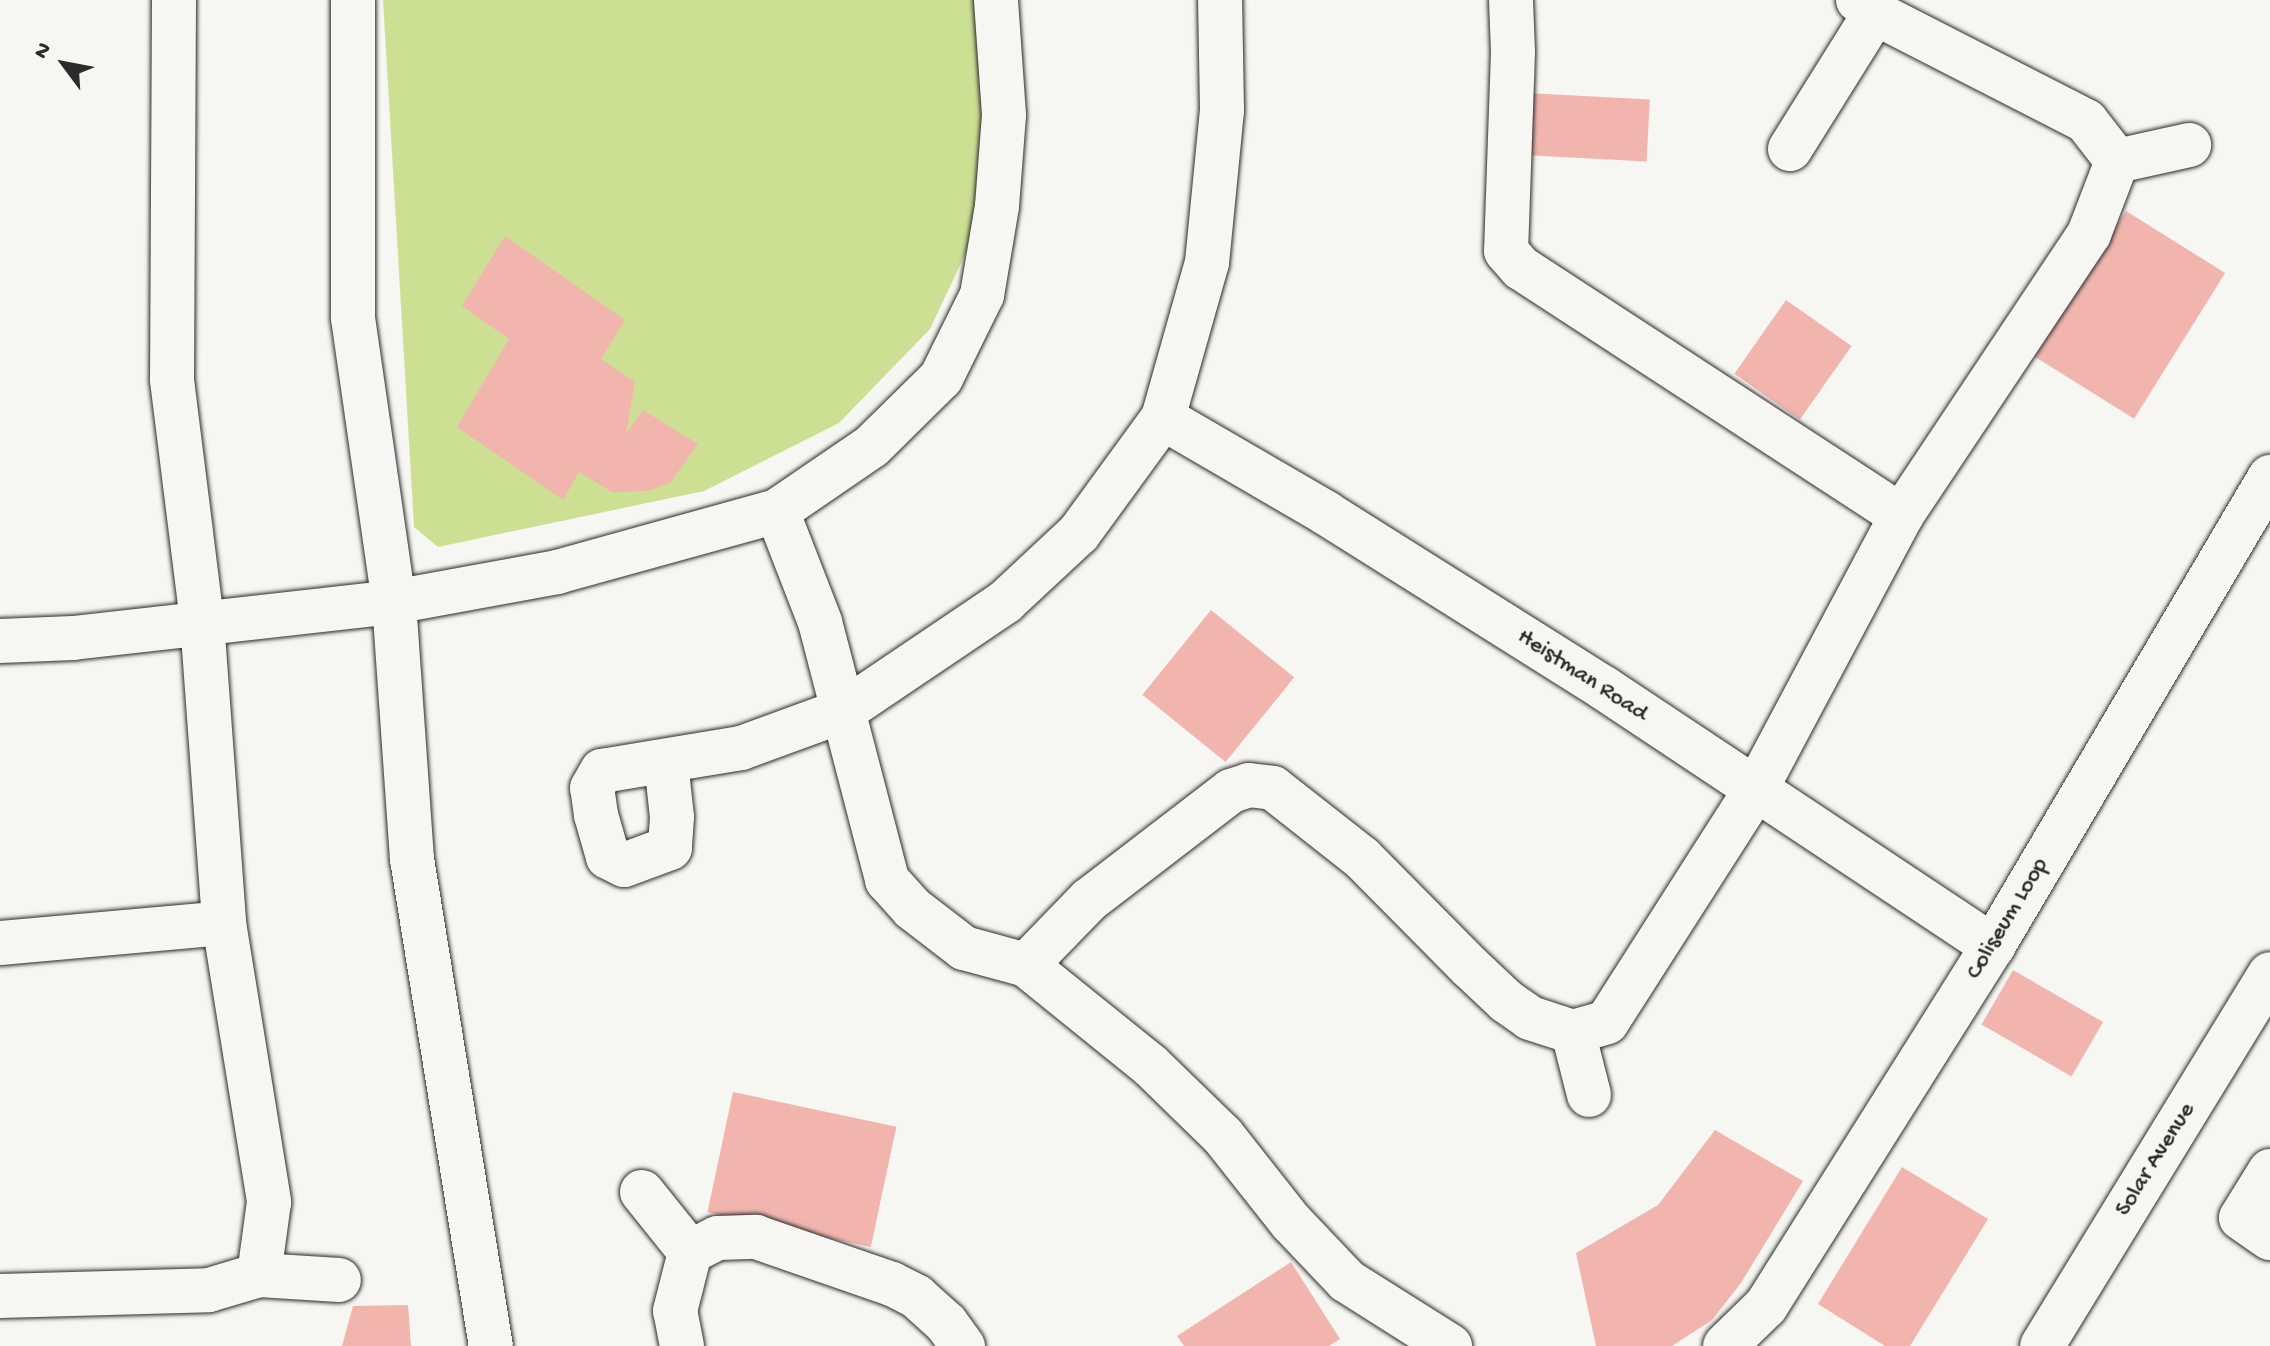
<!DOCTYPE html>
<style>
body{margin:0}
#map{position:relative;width:2270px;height:1346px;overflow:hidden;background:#f6f6f2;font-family:"Gochi Hand",sans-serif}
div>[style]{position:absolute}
.green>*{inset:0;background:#cddf93}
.building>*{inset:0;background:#f1b5ae;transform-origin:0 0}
.roads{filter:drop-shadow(0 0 2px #2b2b2b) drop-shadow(0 0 2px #2b2b2b)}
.minor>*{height:44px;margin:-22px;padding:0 22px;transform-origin:22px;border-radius:22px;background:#f6f6f2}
span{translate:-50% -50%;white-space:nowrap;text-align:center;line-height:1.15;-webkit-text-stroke:6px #f6f6f2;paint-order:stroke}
.street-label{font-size:24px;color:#2b2b2b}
.north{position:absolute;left:24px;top:24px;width:80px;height:80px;-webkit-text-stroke:6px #f6f6f2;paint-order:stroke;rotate:302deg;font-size:22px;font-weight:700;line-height:32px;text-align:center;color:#2b2b2b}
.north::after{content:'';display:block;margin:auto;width:28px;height:36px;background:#2b2b2b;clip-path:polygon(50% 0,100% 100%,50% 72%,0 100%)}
</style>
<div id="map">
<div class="green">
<div style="clip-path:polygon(383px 0,985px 0,991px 96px,970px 244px,930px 329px,839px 423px,704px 491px,438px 547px,414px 527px)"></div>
</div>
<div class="building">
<div style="left:1526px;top:93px;width:124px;height:62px;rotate:3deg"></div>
<div style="left:2126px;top:211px;width:117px;height:172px;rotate:32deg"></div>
<div style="clip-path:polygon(505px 236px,625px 320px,601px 359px,635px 382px,626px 434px,643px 410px,698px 444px,670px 483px,647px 491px,612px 492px,579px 472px,563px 500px,457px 427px,509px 339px,462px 306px)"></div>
<div style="left:1786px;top:300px;width:80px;height:90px;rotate:35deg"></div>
<div style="left:1211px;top:610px;width:107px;height:109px;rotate:39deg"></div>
<div style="left:2013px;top:970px;width:104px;height:63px;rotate:30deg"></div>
<div style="left:733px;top:1092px;width:167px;height:123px;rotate:12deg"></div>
<div style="clip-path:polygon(1715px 1130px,1803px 1181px,1741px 1283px,1712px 1320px,1672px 1346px,1596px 1346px,1576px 1253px,1658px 1205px)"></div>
<div style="clip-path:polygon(1902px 1167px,1988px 1219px,1910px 1346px,1885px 1346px,1818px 1304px)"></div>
<div style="clip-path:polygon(1291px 1262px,1340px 1339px,1329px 1346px,1184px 1346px,1177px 1336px)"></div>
<div style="clip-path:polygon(408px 1305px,411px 1346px,342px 1346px,353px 1306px)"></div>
</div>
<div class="roads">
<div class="minor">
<div style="left:174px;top:0;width:380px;rotate:90.3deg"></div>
<div style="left:172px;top:380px;width:243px;rotate:82.9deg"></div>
<div style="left:202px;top:621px;width:303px;rotate:85.8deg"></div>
<div style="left:224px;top:923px;width:283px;rotate:80.8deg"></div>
<div style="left:269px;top:1202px;width:74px;rotate:97.8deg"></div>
<div style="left:353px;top:0;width:318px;rotate:90deg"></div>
<div style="left:353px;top:318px;width:287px;rotate:81.8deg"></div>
<div style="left:394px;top:602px;width:258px;rotate:86deg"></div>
<div style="left:412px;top:859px;width:493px;rotate:80.8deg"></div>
<div style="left:1511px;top:0;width:52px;rotate:87.8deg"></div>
<div style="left:1513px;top:52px;width:199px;rotate:92deg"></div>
<div style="left:1506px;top:251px;width:23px;rotate:49deg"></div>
<div style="left:1521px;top:268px;width:454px;rotate:33.1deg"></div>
<div style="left:1858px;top:0;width:21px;rotate:37deg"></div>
<div style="left:1875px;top:13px;width:237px;rotate:27.1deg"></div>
<div style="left:2086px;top:121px;width:51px;rotate:52.2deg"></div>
<div style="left:1790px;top:149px;width:160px;rotate:-58deg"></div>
<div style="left:2117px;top:161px;width:74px;rotate:-12.5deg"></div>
<div style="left:1163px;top:418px;width:189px;rotate:30.2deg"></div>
<div style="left:1326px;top:513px;width:328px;rotate:32.2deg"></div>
<div style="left:1604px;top:688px;width:467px;rotate:33.6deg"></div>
<div style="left:777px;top:511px;width:119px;rotate:68.8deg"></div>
<div style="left:820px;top:622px;width:267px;rotate:75.4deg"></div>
<div style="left:887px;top:880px;width:38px;rotate:48deg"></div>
<div style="left:912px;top:908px;width:66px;rotate:37.6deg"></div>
<div style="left:964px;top:948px;width:64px;rotate:15.3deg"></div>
<div style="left:1026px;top:965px;width:159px;rotate:38.9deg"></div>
<div style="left:1150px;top:1065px;width:102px;rotate:44.2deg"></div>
<div style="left:1223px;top:1136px;width:110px;rotate:51.7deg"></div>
<div style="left:1291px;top:1222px;width:81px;rotate:46.5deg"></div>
<div style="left:1347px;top:1281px;width:122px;rotate:32.3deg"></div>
<div style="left:0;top:641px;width:73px;rotate:-2.4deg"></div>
<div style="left:73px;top:638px;width:323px;rotate:-6.4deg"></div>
<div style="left:394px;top:602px;width:166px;rotate:-10.4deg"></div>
<div style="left:557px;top:572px;width:228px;rotate:-15.5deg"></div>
<div style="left:777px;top:511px;width:115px;rotate:-34.4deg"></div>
<div style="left:872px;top:446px;width:97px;rotate:-44.6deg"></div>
<div style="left:941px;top:378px;width:93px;rotate:-63.7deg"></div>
<div style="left:982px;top:295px;width:90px;rotate:-80.4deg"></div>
<div style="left:997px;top:206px;width:91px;rotate:-85.6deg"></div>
<div style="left:1004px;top:115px;width:115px;rotate:-94deg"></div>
<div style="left:666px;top:762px;width:55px;rotate:83.8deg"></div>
<div style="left:672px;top:817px;width:31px;rotate:94deg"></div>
<div style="left:670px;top:848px;width:49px;rotate:159.7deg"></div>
<div style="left:624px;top:865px;width:18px;rotate:-153deg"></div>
<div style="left:608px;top:857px;width:44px;rotate:-105.9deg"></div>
<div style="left:596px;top:815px;width:27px;rotate:-98deg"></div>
<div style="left:592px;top:788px;width:20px;rotate:-60deg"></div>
<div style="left:602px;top:771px;width:141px;rotate:-9.4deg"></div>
<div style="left:741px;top:748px;width:111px;rotate:-20.1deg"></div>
<div style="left:845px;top:710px;width:193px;rotate:-34deg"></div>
<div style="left:1005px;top:602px;width:101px;rotate:-43deg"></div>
<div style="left:1079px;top:533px;width:142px;rotate:-53.9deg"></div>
<div style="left:1163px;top:418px;width:161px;rotate:-74.2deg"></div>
<div style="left:1207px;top:263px;width:153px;rotate:-84.4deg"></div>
<div style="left:1222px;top:111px;width:111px;rotate:-91deg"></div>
<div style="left:0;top:943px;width:225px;rotate:-5.1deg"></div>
<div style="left:1026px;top:965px;width:91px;rotate:-45.9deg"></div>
<div style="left:1089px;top:900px;width:179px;rotate:-37.5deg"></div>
<div style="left:1231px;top:791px;width:19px;rotate:-18deg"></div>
<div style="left:1249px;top:785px;width:24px;rotate:7deg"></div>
<div style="left:1273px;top:788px;width:113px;rotate:38.2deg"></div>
<div style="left:1362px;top:858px;width:153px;rotate:45.3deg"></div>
<div style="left:1470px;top:967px;width:50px;rotate:43.4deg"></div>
<div style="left:1506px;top:1001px;width:29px;rotate:35deg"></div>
<div style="left:1530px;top:1018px;width:45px;rotate:18deg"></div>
<div style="left:1573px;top:1032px;width:35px;rotate:-16deg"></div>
<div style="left:1607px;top:1022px;width:274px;rotate:-57.4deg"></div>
<div style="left:1755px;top:791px;width:311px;rotate:-62deg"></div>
<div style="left:1901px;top:516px;width:339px;rotate:-56.3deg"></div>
<div style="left:2089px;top:234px;width:78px;rotate:-69deg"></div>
<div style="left:1573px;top:1032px;width:65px;rotate:75.7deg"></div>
<div style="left:2270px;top:1171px;width:55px;rotate:121.7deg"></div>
<div style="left:2241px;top:1218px;width:35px;rotate:35deg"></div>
<div style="left:642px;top:1192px;width:77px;rotate:51.3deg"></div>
<div style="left:690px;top:1252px;width:31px;rotate:-27deg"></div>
<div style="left:718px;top:1238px;width:38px;rotate:-2deg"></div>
<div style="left:756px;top:1237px;width:144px;rotate:19.1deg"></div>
<div style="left:892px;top:1284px;width:28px;rotate:27deg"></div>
<div style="left:917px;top:1297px;width:39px;rotate:42deg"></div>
<div style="left:946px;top:1323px;width:29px;rotate:54deg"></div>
<div style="left:0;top:1296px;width:209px;rotate:-1.6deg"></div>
<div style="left:209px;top:1290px;width:52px;rotate:-16.7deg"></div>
<div style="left:259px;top:1275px;width:80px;rotate:3.6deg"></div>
<div style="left:682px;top:1346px;width:36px;rotate:-101deg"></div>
<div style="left:675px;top:1311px;width:61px;rotate:-75.7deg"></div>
<div style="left:1725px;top:1346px;width:57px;rotate:-44.3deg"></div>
<div style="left:1766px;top:1306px;width:426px;rotate:-57.8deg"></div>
<div style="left:1993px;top:946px;width:545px;rotate:-59.43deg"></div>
<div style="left:2042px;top:1346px;width:436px;rotate:-58.5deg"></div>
</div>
</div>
<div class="street-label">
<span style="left:1582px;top:676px;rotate:33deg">Heistman Road</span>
<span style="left:2008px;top:919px;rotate:-59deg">Coliseum Loop</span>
<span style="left:2156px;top:1160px;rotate:-58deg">Solar Avenue</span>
</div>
<div class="north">N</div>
</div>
